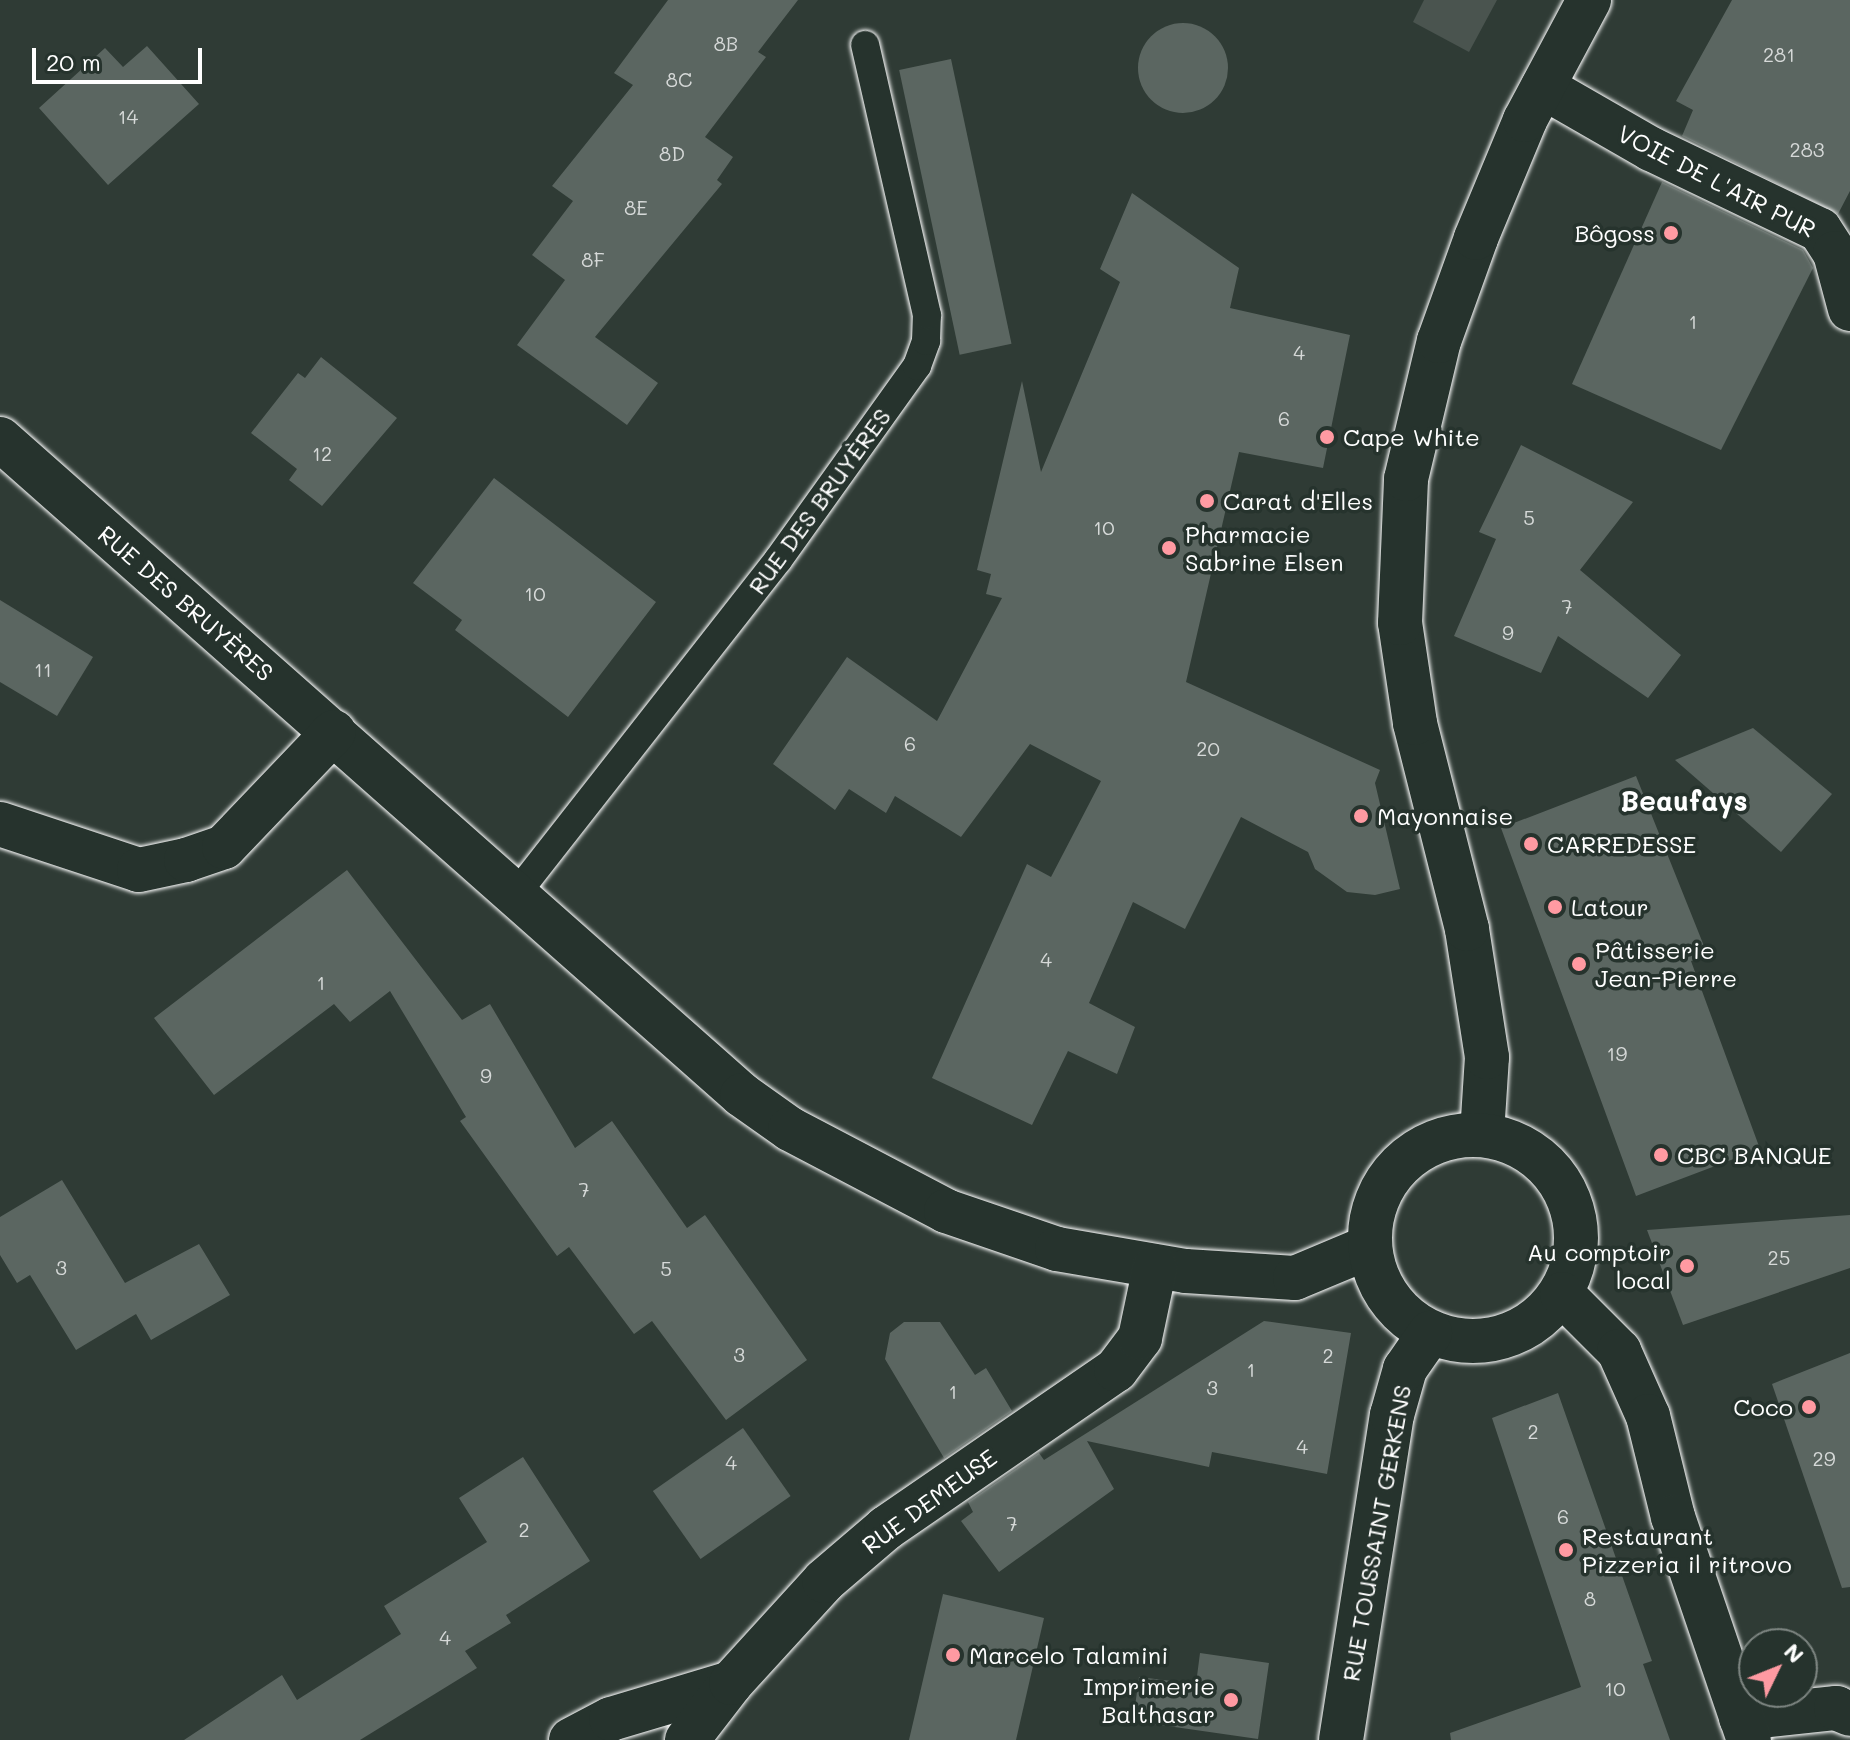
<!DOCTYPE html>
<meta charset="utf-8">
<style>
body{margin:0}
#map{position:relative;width:1850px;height:1740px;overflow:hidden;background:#2f3b35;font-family:Mali,sans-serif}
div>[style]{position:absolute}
.green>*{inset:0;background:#4a544f}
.building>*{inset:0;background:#5b6661;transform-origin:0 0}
.round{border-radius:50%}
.roads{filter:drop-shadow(0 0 2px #fff) drop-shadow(0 0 2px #fff)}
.lane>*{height:28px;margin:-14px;padding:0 14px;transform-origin:14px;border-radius:14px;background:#26332d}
.street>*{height:44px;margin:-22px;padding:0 22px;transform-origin:22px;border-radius:22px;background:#26332d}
.primary>*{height:44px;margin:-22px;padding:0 22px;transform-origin:22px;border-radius:22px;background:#26332d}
.primary>.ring{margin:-22px;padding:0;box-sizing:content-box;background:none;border:44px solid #26332d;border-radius:50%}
.dots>*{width:22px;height:22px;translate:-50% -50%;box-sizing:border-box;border:4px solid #26332d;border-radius:50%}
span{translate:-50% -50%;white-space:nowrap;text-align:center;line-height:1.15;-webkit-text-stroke:7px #26332d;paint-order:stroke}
.number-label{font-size:20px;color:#d6d9d8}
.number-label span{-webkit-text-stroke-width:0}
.street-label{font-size:24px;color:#fff}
.poi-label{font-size:24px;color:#fff}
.right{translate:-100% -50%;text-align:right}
.left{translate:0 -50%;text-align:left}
.quarter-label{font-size:28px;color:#fff;font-weight:700}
.north{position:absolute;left:1738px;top:1628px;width:80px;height:80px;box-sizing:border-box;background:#26332d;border:2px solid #7d8581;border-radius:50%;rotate:47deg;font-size:22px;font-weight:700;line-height:32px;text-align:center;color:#fff}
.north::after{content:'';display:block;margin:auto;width:28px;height:36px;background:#ff9aa2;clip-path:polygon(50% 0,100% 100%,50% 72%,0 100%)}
.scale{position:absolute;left:32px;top:48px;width:170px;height:36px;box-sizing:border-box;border:4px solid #fff;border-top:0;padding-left:10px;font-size:24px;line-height:28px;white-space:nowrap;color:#fff;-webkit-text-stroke:6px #26332d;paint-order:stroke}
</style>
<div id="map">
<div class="green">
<div style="clip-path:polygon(1424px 0,1497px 0,1469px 52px,1413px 22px)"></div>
</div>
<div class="building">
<div style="clip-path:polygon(668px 0,798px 0,758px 52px,766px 57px,705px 137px,733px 157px,717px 180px,722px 184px,595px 337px,658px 383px,627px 425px,517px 345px,565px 280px,532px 255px,573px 201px,552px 186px,633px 85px,614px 73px)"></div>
<div style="clip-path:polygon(1732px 0,1850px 0,1850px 191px,1838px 214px,1682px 136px,1693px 110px,1676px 101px)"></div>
<div class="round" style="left:1138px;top:23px;width:90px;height:90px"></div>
<div style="clip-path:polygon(147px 46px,199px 104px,108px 185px,39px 108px,105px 48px,123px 67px)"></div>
<div style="left:951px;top:59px;width:291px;height:53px;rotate:78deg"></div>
<div style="clip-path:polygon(1662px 182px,1803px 250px,1813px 268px,1721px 450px,1572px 384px)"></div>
<div style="clip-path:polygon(1132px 193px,1239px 268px,1230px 308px,1350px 335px,1323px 468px,1239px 452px,1186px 682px,1380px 770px,1375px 783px,1400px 889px,1375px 895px,1347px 892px,1315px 869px,1308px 852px,1241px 817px,1185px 929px,1133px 902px,1089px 1003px,1135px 1027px,1117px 1074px,1068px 1051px,1032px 1125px,932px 1078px,1027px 864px,1051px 877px,1101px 781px,1030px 744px,961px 837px,895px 796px,886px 813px,849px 789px,835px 810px,773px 764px,847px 657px,937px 721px,1002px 598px,986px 594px,991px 574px,977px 570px,1022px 381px,1041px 472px,1120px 282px,1100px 269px)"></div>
<div style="clip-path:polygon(321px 357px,397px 418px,322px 506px,289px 480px,297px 469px,251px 433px,298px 373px,305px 378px)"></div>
<div style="clip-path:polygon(1521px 445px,1633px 502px,1580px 570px,1681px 655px,1648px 698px,1558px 636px,1541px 673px,1454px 636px,1496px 539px,1479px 532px)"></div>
<div style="clip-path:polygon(494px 478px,656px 602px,568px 717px,455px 630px,462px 620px,413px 583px)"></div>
<div style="clip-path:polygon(0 600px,93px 657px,57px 716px,0 682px)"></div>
<div style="clip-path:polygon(1753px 728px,1832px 794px,1781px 852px,1675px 760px)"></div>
<div style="clip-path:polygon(1636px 776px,1708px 956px,1691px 961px,1760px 1149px,1636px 1196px,1501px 828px)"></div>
<div style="clip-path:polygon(347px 870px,462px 1020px,490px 1004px,575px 1148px,612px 1121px,687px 1228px,705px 1215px,807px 1360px,726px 1420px,652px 1321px,634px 1334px,569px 1247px,557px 1256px,460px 1121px,466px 1117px,390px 991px,350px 1022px,334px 1004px,214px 1095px,154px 1018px)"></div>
<div style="clip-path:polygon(62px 1180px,125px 1283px,199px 1244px,230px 1295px,151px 1340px,136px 1314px,76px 1350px,30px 1275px,17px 1283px,0 1255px,0 1217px)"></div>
<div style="clip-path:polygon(1850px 1215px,1850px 1268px,1683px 1325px,1647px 1230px)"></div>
<div style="clip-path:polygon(1264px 1321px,1351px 1333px,1327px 1474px,1212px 1452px,1209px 1467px,1087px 1441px,1114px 1489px,999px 1572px,961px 1521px,973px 1512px,968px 1502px,1039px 1453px,1044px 1460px)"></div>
<div style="clip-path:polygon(904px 1322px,940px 1322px,975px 1375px,986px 1368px,1012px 1411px,944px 1458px,885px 1359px,890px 1333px)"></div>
<div style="clip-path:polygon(1850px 1353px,1850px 1587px,1842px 1588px,1772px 1384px)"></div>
<div style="clip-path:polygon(1558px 1393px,1652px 1661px,1643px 1664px,1670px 1740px,1451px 1740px,1450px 1733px,1581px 1687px,1492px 1418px)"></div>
<div style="left:743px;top:1428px;width:83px;height:110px;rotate:55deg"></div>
<div style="clip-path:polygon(523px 1457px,590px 1561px,506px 1615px,511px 1623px,465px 1651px,477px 1668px,360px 1740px,184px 1740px,282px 1675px,297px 1700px,401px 1634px,384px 1606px,487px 1542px,459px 1498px)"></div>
<div style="clip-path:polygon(943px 1594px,1044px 1618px,1016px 1740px,909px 1740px)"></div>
<div style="clip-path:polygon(1200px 1653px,1269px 1663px,1258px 1739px,1133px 1721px,1139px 1677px,1196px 1684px)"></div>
</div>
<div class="roads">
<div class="lane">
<div style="left:516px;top:894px;width:424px;rotate:-51.9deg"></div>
<div style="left:778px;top:560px;width:239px;rotate:-54.4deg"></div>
<div style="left:917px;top:366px;width:27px;rotate:-70deg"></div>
<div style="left:926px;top:341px;width:26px;rotate:-88deg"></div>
<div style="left:927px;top:315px;width:277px;rotate:-102.9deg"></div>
</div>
<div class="street">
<div style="left:1543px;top:87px;width:125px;rotate:29.9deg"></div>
<div style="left:1651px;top:149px;width:187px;rotate:25.6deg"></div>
<div style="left:1820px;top:230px;width:27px;rotate:57deg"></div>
<div style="left:1835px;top:253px;width:58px;rotate:75deg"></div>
<div style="left:0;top:439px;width:990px;rotate:41.48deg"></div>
<div style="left:742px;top:1095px;width:59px;rotate:35.3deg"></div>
<div style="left:790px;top:1129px;width:176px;rotate:27.7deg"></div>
<div style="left:946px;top:1211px;width:117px;rotate:18.9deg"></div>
<div style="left:1057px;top:1249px;width:131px;rotate:9.7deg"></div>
<div style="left:1186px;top:1271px;width:109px;rotate:3.7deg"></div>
<div style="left:1295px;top:1278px;width:80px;rotate:-22.7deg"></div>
<div style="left:0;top:824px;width:146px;rotate:18.3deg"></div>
<div style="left:139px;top:870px;width:48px;rotate:-12deg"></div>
<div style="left:186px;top:860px;width:40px;rotate:-18.9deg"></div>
<div style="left:224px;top:847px;width:159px;rotate:-46.3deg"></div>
<div style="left:1741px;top:1718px;width:96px;rotate:-6deg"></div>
<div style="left:1836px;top:1708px;width:15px;rotate:23deg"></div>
<div style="left:571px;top:1740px;width:45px;rotate:-27.7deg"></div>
<div style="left:611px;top:1719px;width:125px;rotate:-16.7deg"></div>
<div style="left:687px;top:1740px;width:72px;rotate:-52.3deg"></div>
<div style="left:731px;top:1683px;width:138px;rotate:-47.6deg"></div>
<div style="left:824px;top:1581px;width:82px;rotate:-40.5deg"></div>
<div style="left:886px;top:1528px;width:279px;rotate:-34.5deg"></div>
<div style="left:1116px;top:1370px;width:40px;rotate:-53deg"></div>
<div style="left:1140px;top:1338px;width:73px;rotate:-78.1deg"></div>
</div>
<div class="primary">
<div style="left:1482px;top:1134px;width:77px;rotate:-86.3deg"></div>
<div style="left:1487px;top:1057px;width:130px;rotate:-98.9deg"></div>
<div style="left:1467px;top:929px;width:212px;rotate:-104.2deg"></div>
<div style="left:1415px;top:723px;width:101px;rotate:-98.5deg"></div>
<div style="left:1400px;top:623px;width:144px;rotate:-87.6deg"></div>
<div style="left:1406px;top:479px;width:142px;rotate:-76.6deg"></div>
<div style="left:1439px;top:341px;width:109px;rotate:-70.2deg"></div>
<div style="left:1476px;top:238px;width:128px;rotate:-67.4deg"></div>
<div style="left:1525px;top:120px;width:136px;rotate:-61.9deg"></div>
<div class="ring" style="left:1370px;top:1135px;width:162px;height:162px"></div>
<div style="left:1562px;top:1294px;width:81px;rotate:45deg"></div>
<div style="left:1619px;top:1351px;width:71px;rotate:66deg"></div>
<div style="left:1648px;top:1416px;width:104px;rotate:76.1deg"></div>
<div style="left:1673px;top:1517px;width:236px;rotate:71.2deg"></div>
<div style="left:1341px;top:1740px;width:329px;rotate:-81.1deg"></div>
<div style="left:1392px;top:1415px;width:48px;rotate:-74.2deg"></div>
<div style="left:1405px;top:1369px;width:44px;rotate:-55.2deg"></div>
</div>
</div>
<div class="dots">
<div style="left:1671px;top:233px;background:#ff9aa2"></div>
<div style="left:1327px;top:437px;background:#ff9aa2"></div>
<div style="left:1207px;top:501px;background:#ff9aa2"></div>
<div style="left:1169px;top:548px;background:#ff9aa2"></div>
<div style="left:1361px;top:816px;background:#ff9aa2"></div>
<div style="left:1531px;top:844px;background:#ff9aa2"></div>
<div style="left:1555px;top:907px;background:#ff9aa2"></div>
<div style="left:1579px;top:964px;background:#ff9aa2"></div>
<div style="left:1661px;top:1155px;background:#ff9aa2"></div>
<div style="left:1687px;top:1266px;background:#ff9aa2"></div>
<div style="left:1809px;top:1407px;background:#ff9aa2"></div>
<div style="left:1566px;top:1550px;background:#ff9aa2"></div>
<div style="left:953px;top:1655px;background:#ff9aa2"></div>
<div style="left:1231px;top:1700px;background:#ff9aa2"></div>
</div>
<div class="number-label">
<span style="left:726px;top:43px">8B</span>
<span style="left:1779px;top:54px">281</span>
<span style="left:679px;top:79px">8C</span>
<span style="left:128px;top:116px">14</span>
<span style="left:1807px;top:149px">283</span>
<span style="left:672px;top:153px">8D</span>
<span style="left:636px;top:207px">8E</span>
<span style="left:593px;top:259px">8F</span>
<span style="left:1693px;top:321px">1</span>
<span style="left:1299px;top:352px">4</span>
<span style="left:1284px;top:418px">6</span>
<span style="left:322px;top:453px">12</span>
<span style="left:1529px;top:517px">5</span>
<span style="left:1104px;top:527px">10</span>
<span style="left:535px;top:593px">10</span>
<span style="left:1567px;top:606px">7</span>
<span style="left:1508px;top:632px">9</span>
<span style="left:43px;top:669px">11</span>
<span style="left:910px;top:743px">6</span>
<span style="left:1208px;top:748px">20</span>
<span style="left:1046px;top:959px">4</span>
<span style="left:321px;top:982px">1</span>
<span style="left:1617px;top:1053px">19</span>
<span style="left:486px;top:1075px">9</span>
<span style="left:584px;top:1189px">7</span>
<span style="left:1779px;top:1257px">25</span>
<span style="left:61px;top:1267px">3</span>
<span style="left:666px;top:1268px">5</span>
<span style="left:739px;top:1354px">3</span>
<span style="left:1328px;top:1355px">2</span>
<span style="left:1251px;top:1369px">1</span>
<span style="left:1212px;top:1387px">3</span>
<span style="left:953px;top:1391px">1</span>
<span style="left:1533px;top:1431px">2</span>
<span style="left:1302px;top:1446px">4</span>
<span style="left:1824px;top:1458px">29</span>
<span style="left:731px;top:1462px">4</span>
<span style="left:1563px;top:1516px">6</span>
<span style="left:1012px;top:1523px">7</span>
<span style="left:524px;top:1529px">2</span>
<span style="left:1590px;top:1598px">8</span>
<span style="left:445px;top:1637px">4</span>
<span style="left:1615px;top:1688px">10</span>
</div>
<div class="street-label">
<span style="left:1717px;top:181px;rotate:27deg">VOIE DE L'AIR PUR</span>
<span style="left:819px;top:501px;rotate:-54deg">RUE DES BRUYÈRES</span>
<span style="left:186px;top:603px;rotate:41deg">RUE DES BRUYÈRES</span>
<span style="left:929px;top:1501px;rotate:-36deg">RUE DEMEUSE</span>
<span style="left:1376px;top:1533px;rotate:-80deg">RUE TOUSSAINT GERKENS</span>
</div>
<div class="poi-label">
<span class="right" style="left:1655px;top:233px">Bôgoss</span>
<span class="left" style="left:1343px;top:437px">Cape White</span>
<span class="left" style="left:1223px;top:501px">Carat d'Elles</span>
<span class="left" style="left:1185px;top:548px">Pharmacie<br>Sabrine Elsen</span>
<span class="left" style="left:1377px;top:816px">Mayonnaise</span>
<span class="left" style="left:1547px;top:844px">CARREDESSE</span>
<span class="left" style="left:1571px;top:907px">Latour</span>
<span class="left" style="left:1595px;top:964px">Pâtisserie<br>Jean-Pierre</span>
<span class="left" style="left:1677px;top:1155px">CBC BANQUE</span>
<span class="right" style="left:1671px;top:1266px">Au comptoir<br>local</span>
<span class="right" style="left:1793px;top:1407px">Coco</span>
<span class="left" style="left:1582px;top:1550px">Restaurant<br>Pizzeria il ritrovo</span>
<span class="left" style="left:969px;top:1655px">Marcelo Talamini</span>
<span class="right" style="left:1215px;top:1700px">Imprimerie<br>Balthasar</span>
</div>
<div class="quarter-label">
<span style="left:1684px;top:800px">Beaufays</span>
</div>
<div class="north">N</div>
<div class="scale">20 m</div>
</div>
